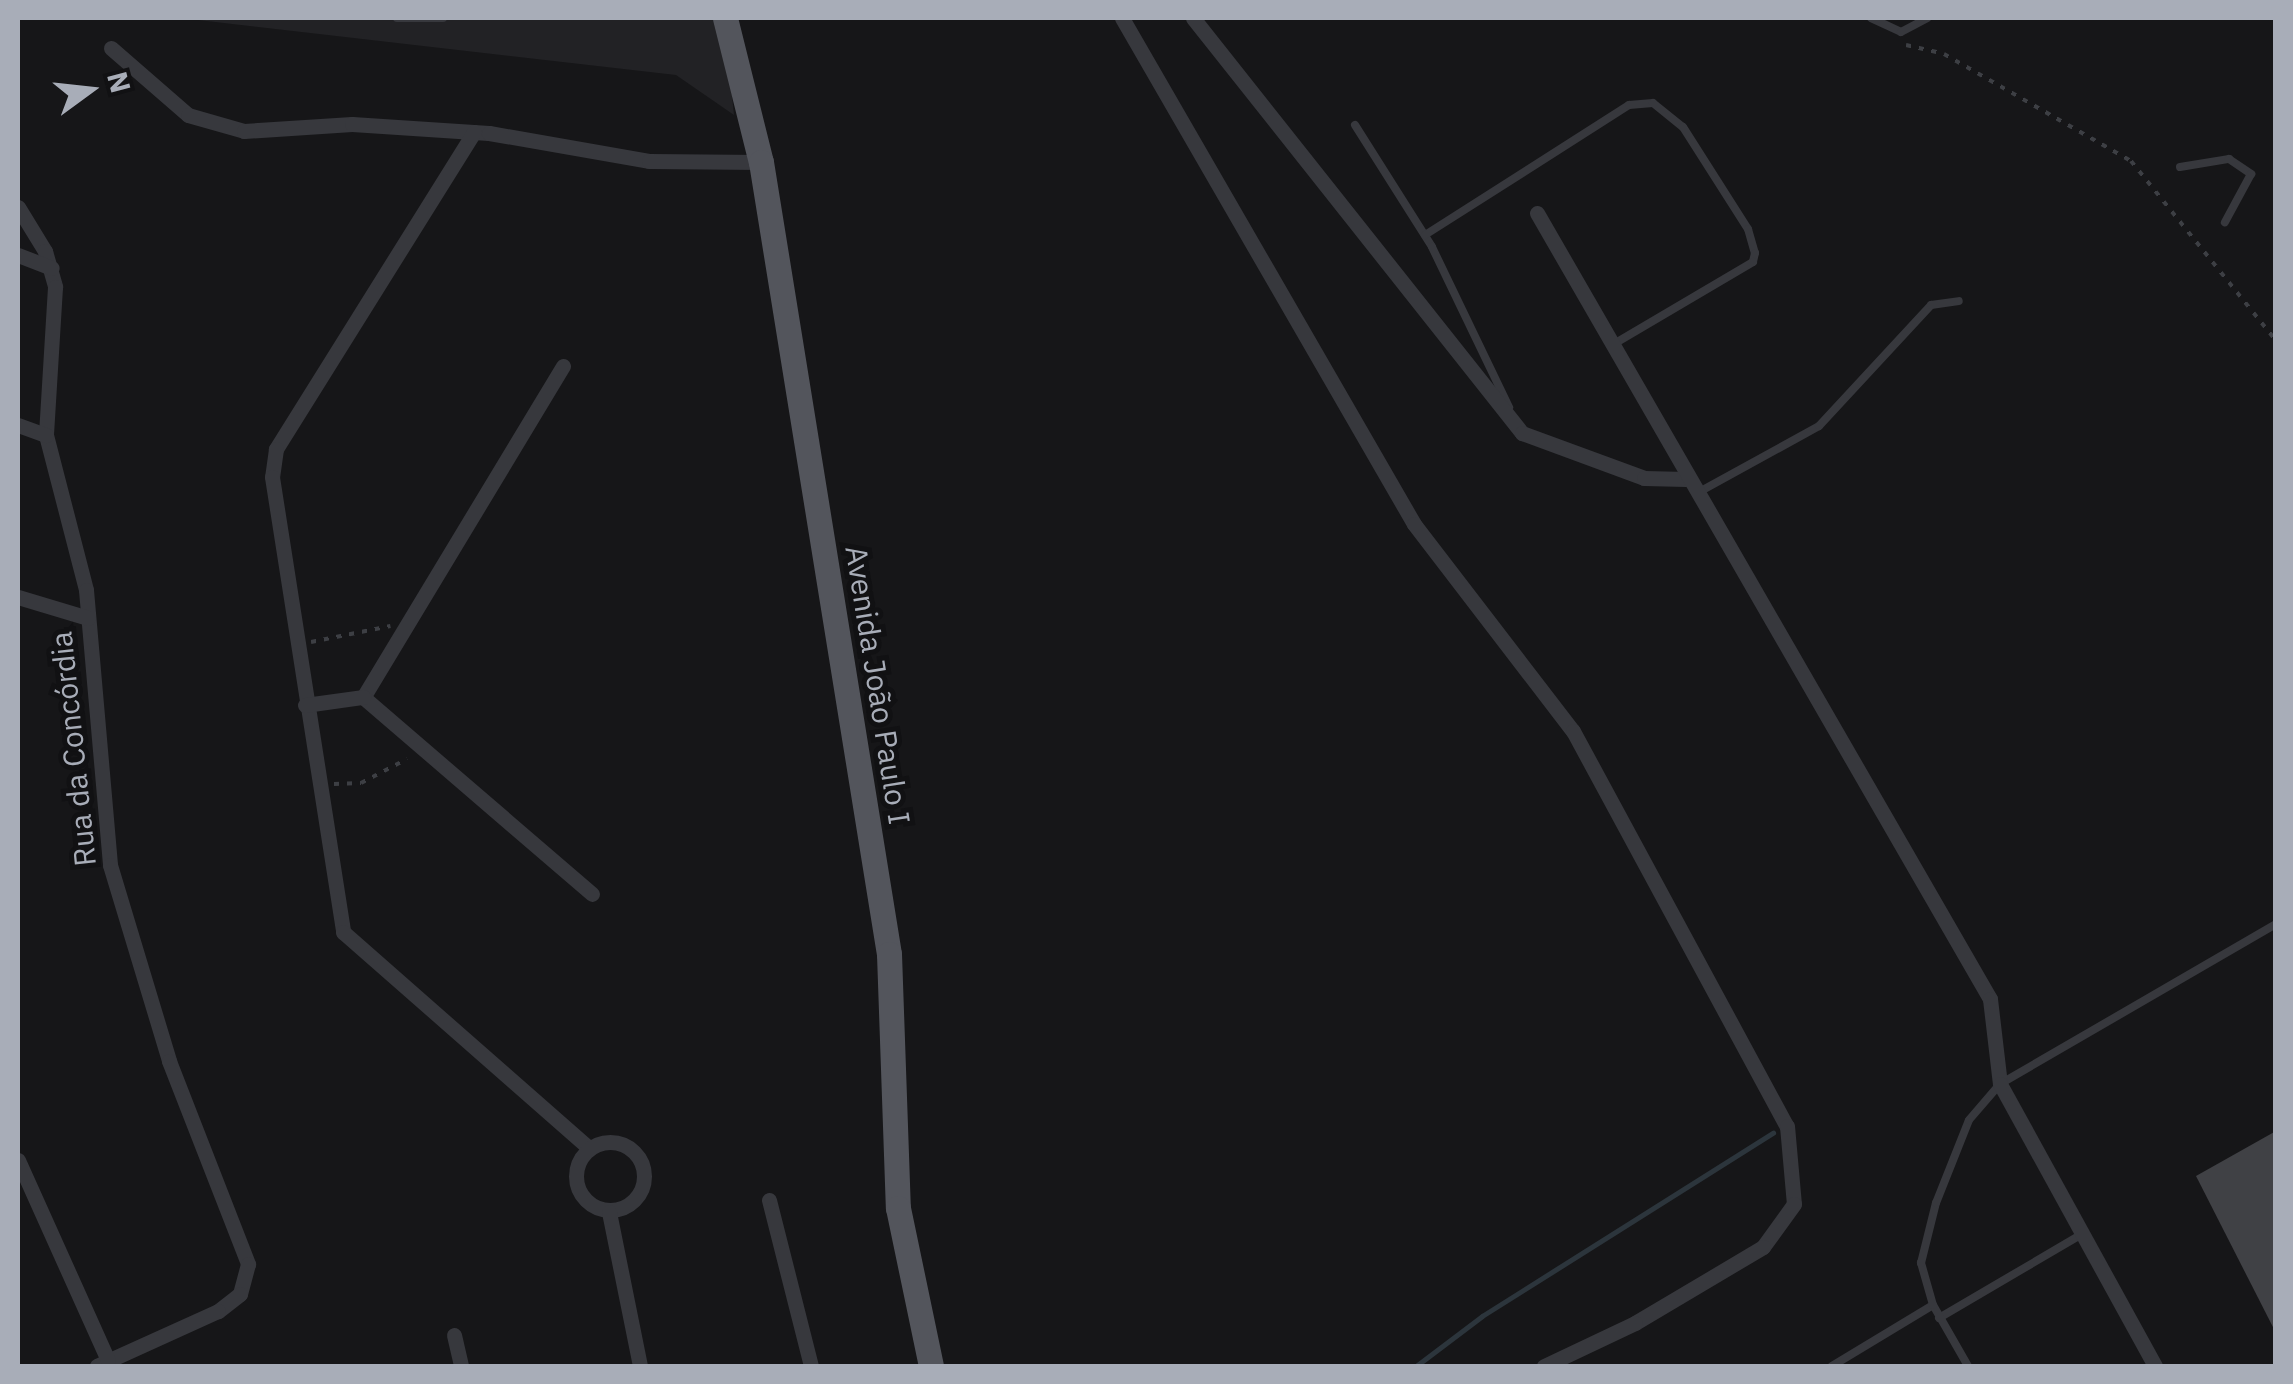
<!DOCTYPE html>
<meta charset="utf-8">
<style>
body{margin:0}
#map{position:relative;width:2293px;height:1384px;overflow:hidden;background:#161618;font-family:"IBM Plex Sans",sans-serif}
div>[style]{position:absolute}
.built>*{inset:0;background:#222225}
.stream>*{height:5px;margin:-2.5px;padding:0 2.5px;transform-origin:2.5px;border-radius:2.5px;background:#2c353c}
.building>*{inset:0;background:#404145}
.path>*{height:4px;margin-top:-2px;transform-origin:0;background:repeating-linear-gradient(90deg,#3d3f44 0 5px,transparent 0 13px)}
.lane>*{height:8px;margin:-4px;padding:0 4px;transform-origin:4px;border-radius:4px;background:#37383d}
.street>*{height:15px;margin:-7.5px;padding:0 7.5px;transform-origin:7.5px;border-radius:7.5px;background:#37383d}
.street>.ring{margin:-7.5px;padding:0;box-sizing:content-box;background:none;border:15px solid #37383d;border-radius:50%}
.primary>*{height:25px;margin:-12.5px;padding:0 12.5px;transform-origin:12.5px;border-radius:12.5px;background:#53555c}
span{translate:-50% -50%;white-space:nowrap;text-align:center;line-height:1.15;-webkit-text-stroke:10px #111113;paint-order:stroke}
.street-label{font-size:30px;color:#a8adb8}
.frame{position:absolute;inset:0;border:20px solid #a8adb8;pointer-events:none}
.north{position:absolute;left:40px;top:40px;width:100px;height:100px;-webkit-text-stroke:8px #111113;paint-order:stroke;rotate:75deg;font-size:28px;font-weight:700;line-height:40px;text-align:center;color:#a8adb8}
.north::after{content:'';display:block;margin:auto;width:35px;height:45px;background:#a8adb8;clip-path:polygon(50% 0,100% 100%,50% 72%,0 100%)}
</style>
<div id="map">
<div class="built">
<div style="clip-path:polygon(181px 18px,714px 18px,728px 57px,734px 115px,676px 75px)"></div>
</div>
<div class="stream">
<div style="left:1416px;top:1366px;width:83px;rotate:-37.1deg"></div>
<div style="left:1482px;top:1316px;width:344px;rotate:-32.2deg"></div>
</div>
<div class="building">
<div style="clip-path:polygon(2276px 1131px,2276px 1333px,2196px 1176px)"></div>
</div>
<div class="path">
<div style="left:1906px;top:45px;width:39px;rotate:13deg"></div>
<div style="left:1944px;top:54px;width:215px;rotate:29.8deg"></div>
<div style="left:2131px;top:161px;width:231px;rotate:51.1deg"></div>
<div style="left:311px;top:642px;width:81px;rotate:-11.4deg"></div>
<div style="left:334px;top:784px;width:27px;rotate:-2deg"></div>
<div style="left:361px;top:783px;width:52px;rotate:-27.6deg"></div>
</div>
<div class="lane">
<div style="left:397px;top:18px;width:46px"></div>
<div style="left:1871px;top:18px;width:33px;rotate:25deg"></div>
<div style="left:1901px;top:32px;width:30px;rotate:-28deg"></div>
<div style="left:1355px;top:125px;width:144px;rotate:57.7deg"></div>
<div style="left:1432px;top:247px;width:178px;rotate:64.3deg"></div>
<div style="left:2180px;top:167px;width:50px;rotate:-9.3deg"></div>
<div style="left:2229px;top:159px;width:27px;rotate:34deg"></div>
<div style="left:2251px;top:174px;width:55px;rotate:118.4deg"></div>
<div style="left:1425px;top:235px;width:242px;rotate:-32.5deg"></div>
<div style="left:1629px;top:105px;width:24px;rotate:-5deg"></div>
<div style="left:1653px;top:103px;width:38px;rotate:39deg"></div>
<div style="left:1683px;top:127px;width:121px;rotate:57.5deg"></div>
<div style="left:1748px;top:229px;width:25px;rotate:74deg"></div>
<div style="left:1755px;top:253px;width:9px;rotate:103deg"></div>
<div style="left:1753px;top:262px;width:164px;rotate:149.5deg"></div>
<div style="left:1699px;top:492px;width:137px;rotate:-28.8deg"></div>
<div style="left:1819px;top:426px;width:165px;rotate:-47.2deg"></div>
<div style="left:1931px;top:305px;width:28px;rotate:-8deg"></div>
<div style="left:1939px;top:1318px;width:162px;rotate:-30.4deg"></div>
<div style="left:1832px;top:1366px;width:118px;rotate:-31.1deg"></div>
<div style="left:1968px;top:1366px;width:70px;rotate:-119.8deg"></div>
<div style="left:1933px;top:1305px;width:44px;rotate:-105.9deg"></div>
<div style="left:1921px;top:1263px;width:62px;rotate:-76deg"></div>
<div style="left:1936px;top:1203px;width:89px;rotate:-68.3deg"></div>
<div style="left:1969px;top:1120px;width:48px;rotate:-49.3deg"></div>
<div style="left:2000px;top:1084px;width:319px;rotate:-30.1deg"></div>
</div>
<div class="street">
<div style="left:1122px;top:18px;width:584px;rotate:60.01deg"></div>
<div style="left:1414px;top:524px;width:261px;rotate:52.5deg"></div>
<div style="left:1573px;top:731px;width:449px;rotate:61.6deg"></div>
<div style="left:1787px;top:1126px;width:78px;rotate:84.9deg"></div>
<div style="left:1794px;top:1204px;width:53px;rotate:125.8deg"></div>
<div style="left:1763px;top:1247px;width:149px;rotate:149.3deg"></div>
<div style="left:1635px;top:1323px;width:101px;rotate:154.7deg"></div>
<div style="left:1193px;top:18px;width:530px;rotate:51.59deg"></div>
<div style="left:1522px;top:433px;width:130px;rotate:20.2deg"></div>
<div style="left:1644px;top:478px;width:42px;rotate:1.4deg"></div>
<div style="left:111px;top:48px;width:102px;rotate:41deg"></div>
<div style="left:188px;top:115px;width:58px;rotate:15.9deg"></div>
<div style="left:244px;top:131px;width:108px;rotate:-3.7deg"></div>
<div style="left:352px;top:124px;width:137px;rotate:3.8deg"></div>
<div style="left:489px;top:133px;width:162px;rotate:9.9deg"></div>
<div style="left:649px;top:161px;width:112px;rotate:0.5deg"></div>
<div style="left:474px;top:132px;width:374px;rotate:122deg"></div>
<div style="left:276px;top:449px;width:28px;rotate:98deg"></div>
<div style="left:272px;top:477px;width:461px;rotate:81.1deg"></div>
<div style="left:343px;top:932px;width:326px;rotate:41.3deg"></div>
<div style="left:18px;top:207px;width:52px;rotate:58.5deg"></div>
<div style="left:45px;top:251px;width:37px;rotate:74deg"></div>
<div style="left:55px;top:287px;width:148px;rotate:93.5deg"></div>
<div style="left:46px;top:435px;width:160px;rotate:75.5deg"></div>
<div style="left:86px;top:590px;width:276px;rotate:85deg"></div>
<div style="left:110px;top:865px;width:205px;rotate:73.2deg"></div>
<div style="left:169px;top:1061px;width:218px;rotate:68.7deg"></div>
<div style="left:248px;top:1264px;width:31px;rotate:105deg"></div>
<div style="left:240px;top:1294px;width:28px;rotate:142deg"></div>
<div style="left:218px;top:1311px;width:133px;rotate:155.6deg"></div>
<div style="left:1537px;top:213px;width:907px;rotate:60.04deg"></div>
<div style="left:1990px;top:999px;width:86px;rotate:83.3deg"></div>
<div style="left:2000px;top:1084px;width:322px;rotate:61.2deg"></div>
<div style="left:18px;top:255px;width:36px;rotate:21deg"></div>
<div style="left:563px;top:366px;width:387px;rotate:121.1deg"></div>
<div style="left:363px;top:697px;width:302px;rotate:40.7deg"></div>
<div style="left:18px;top:425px;width:30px;rotate:20deg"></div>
<div style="left:18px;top:597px;width:73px;rotate:16.7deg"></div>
<div style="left:305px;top:705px;width:59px;rotate:-7.9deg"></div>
<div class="ring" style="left:576px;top:1142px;width:53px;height:53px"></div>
<div style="left:18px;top:1160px;width:219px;rotate:65.8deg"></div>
<div style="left:769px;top:1200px;width:171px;rotate:75.8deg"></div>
<div style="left:609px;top:1212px;width:157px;rotate:78.6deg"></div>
<div style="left:454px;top:1335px;width:32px;rotate:77deg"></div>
</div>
<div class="primary">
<div style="left:725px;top:18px;width:148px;rotate:76deg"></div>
<div style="left:761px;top:162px;width:802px;rotate:80.82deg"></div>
<div style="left:889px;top:954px;width:254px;rotate:88deg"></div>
<div style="left:898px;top:1208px;width:161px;rotate:78.2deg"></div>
</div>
<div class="street-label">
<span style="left:878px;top:685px;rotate:81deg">Avenida João Paulo I</span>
<span style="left:73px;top:749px;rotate:-96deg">Rua da Concórdia</span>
</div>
<div class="frame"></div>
<div class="north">N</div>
</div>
